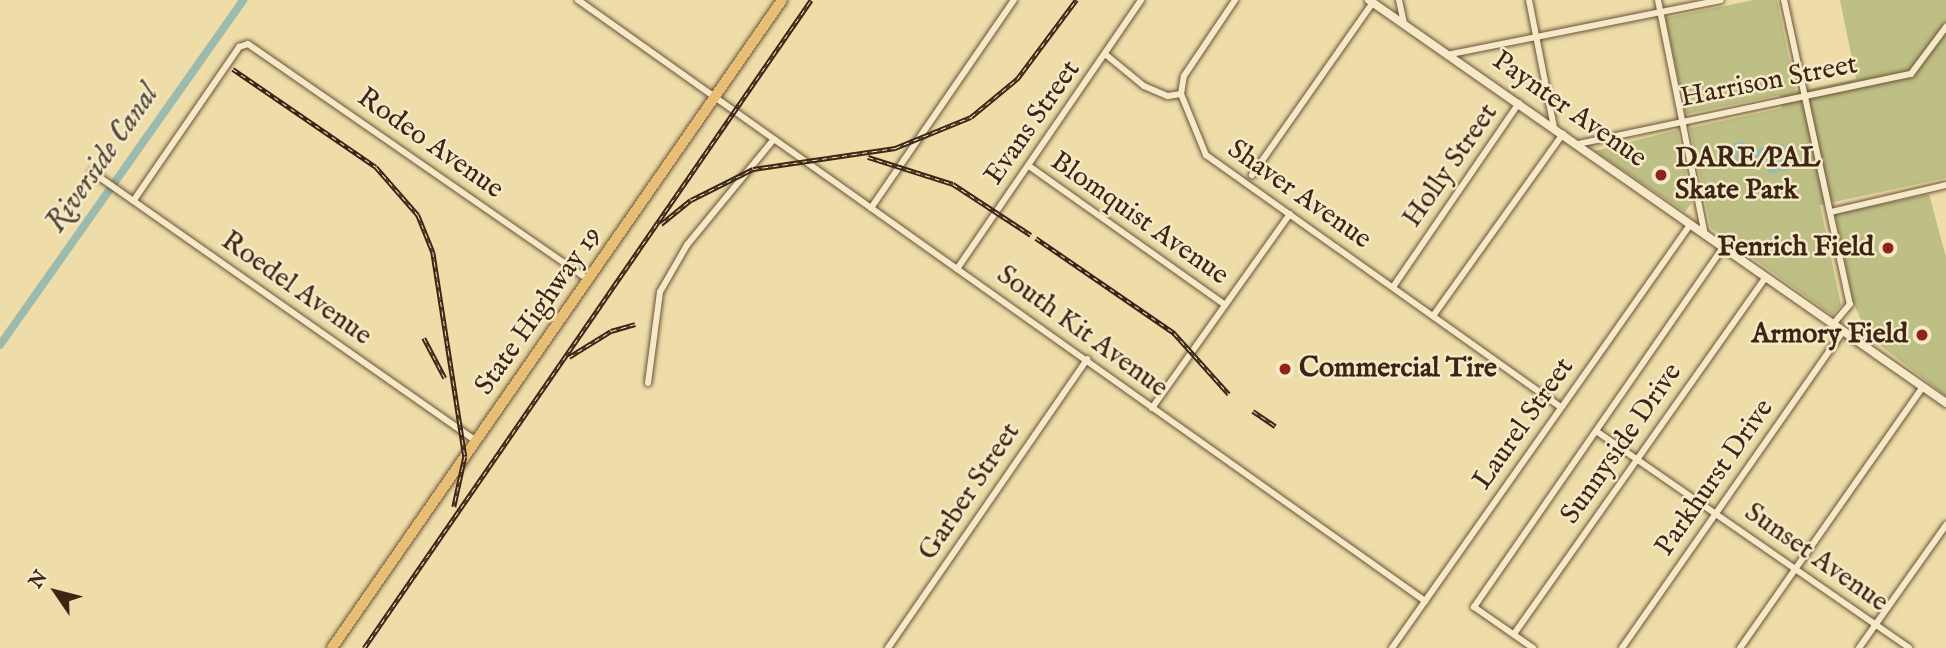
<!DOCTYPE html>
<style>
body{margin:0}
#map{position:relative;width:1946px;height:648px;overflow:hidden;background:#efdda9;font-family:"IM FELL English",serif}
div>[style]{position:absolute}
.green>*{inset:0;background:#bebf84}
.water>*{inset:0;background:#9bbbaf}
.canal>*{height:8px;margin:-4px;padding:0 4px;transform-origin:4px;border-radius:4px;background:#9bbbaf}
.roads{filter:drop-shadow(0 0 2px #6a533a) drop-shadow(0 0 2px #6a533a)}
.minor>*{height:6px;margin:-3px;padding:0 3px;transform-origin:3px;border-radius:3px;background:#f5e9c7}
.tertiary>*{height:8px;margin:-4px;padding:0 4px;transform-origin:4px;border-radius:4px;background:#f5e9c7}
.primary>*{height:10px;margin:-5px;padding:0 5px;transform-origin:5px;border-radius:5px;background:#e8be74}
.rail>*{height:4.5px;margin-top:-2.25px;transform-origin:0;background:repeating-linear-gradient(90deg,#f5e9c7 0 5px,#3d2515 0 10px);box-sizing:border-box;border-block:2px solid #3d2515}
.dots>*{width:19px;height:19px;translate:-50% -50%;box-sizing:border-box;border:4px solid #f5e9c7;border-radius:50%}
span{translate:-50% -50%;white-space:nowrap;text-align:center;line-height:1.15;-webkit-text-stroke:5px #f5e9c7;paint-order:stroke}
.street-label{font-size:28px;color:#3d2515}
.poi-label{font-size:28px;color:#3d2515;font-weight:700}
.left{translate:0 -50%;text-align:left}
.right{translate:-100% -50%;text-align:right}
.water-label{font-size:30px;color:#544a3c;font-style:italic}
.north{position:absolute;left:21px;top:557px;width:70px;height:70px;-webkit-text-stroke:5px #f5e9c7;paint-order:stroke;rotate:305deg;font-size:19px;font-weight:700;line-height:28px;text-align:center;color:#3d2515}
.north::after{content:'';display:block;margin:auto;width:24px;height:32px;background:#3d2515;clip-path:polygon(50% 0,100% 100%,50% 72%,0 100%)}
</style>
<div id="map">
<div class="green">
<div style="clip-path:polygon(1754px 0,1777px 0,1796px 92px,1856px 79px,1840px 0,1946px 0,1946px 178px,1820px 205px,1841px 305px,1832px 315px,1711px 228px,1690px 128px,1782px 108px,1780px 95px,1686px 114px,1665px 18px)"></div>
<div style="clip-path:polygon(1677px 130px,1692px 202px,1685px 212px,1595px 151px)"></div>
<div style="clip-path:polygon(1929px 194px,1946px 257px,1946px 396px,1868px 336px,1853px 302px,1835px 214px)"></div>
</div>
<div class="water">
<div style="clip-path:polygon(1744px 141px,1747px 151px,1783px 143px,1789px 170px,1769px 174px,1765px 159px,1737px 165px,1733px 144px)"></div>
</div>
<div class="canal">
<div style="left:0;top:345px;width:422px;rotate:-54.8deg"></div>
</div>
<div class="roads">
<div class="minor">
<div style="left:578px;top:0;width:1039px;rotate:35.36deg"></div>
<div style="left:1399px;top:0;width:24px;rotate:78deg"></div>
<div style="left:1529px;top:0;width:130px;rotate:78.9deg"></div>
<div style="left:1658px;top:0;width:240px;rotate:78.7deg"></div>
<div style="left:1784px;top:0;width:311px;rotate:77.8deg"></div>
<div style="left:1850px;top:304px;width:26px;rotate:130deg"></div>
<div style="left:1105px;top:54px;width:50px;rotate:39.4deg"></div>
<div style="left:1144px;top:86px;width:26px;rotate:23deg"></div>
<div style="left:1168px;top:96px;width:13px;rotate:-9deg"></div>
<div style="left:1451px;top:54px;width:275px;rotate:-11.3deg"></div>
<div style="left:1181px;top:94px;width:66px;rotate:67.7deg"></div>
<div style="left:1206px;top:155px;width:435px;rotate:35.4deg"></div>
<div style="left:1181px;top:94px;width:18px;rotate:-81deg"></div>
<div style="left:1184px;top:76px;width:92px;rotate:-56.1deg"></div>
<div style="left:1578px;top:144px;width:340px;rotate:-11.9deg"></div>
<div style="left:1911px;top:74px;width:59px;rotate:-53.3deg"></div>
<div style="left:1029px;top:166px;width:240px;rotate:35.3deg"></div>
<div style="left:92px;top:172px;width:469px;rotate:35deg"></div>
<div style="left:1252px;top:175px;width:211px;rotate:-55deg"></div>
<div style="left:134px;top:200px;width:186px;rotate:-55.5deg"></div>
<div style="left:239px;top:47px;width:9px;rotate:-18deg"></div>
<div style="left:248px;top:44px;width:413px;rotate:34.7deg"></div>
<div style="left:871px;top:208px;width:252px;rotate:-55.5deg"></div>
<div style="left:1831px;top:212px;width:118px;rotate:-13.2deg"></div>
<div style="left:957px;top:269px;width:326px;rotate:-55.6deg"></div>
<div style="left:1393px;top:287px;width:223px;rotate:-55.6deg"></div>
<div style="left:1433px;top:316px;width:224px;rotate:-54.5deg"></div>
<div style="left:648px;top:383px;width:92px;rotate:-82.5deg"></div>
<div style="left:660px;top:292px;width:54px;rotate:-60.1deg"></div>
<div style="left:687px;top:245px;width:137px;rotate:-50.6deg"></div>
<div style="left:1152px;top:408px;width:238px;rotate:-54.6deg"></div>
<div style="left:1596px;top:431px;width:381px;rotate:34.7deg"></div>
<div style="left:1514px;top:634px;width:436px;rotate:-54.8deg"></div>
<div style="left:888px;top:648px;width:351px;rotate:-55.4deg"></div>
<div style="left:1392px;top:648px;width:517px;rotate:-54.84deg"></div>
<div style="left:1533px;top:648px;width:72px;rotate:-145.2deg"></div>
<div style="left:1474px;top:607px;width:437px;rotate:-55.3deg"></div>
<div style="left:1622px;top:648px;width:386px;rotate:-55.1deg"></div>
<div style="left:1740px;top:648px;width:319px;rotate:-55deg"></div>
<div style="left:1859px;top:648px;width:151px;rotate:-54.7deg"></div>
</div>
<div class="tertiary">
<div style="left:1369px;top:0;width:704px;rotate:34.93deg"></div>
</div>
<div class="primary">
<div style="left:332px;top:648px;width:789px;rotate:-55.22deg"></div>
</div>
</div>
<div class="rail">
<div style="left:233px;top:69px;width:173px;rotate:34.4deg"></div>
<div style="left:376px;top:167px;width:64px;rotate:48.8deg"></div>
<div style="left:418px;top:215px;width:40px;rotate:68deg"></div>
<div style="left:433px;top:252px;width:207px;rotate:81.1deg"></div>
<div style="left:465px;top:457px;width:51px;rotate:102.4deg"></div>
<div style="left:868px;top:157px;width:89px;rotate:17.6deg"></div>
<div style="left:953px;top:184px;width:93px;rotate:33.2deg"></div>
<div style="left:661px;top:224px;width:38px;rotate:-39deg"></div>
<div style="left:691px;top:200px;width:69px;rotate:-26.6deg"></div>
<div style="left:753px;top:169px;width:144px;rotate:-8.4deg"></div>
<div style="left:895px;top:148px;width:82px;rotate:-22.2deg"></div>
<div style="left:971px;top:117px;width:60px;rotate:-39.6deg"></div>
<div style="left:1017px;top:79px;width:99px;rotate:-53.2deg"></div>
<div style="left:1036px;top:238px;width:168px;rotate:34.5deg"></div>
<div style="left:1174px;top:333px;width:82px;rotate:48deg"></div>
<div style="left:424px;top:338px;width:45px;rotate:62.3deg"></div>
<div style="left:569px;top:357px;width:49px;rotate:-31.8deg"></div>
<div style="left:611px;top:331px;width:25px;rotate:-16deg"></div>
<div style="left:1253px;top:411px;width:27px;rotate:34deg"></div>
<div style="left:364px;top:648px;width:787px;rotate:-55.4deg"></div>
</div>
<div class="dots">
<div style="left:1661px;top:175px;background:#8f2418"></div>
<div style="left:1888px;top:248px;background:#8f2418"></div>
<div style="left:1922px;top:335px;background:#8f2418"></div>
<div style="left:1285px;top:369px;background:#8f2418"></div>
</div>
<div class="street-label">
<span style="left:1769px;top:82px;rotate:-11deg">Harrison Street</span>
<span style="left:1569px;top:110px;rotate:35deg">Paynter Avenue</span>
<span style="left:1033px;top:123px;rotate:-55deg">Evans Street</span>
<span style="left:430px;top:144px;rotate:35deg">Rodeo Avenue</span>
<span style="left:1451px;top:166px;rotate:-55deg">Holly Street</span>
<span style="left:1299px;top:195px;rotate:35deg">Shaver Avenue</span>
<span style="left:1139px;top:219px;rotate:35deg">Blomquist Avenue</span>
<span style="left:296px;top:289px;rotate:35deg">Roedel Avenue</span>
<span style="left:539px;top:311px;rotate:-55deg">State Highway 19</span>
<span style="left:1082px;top:332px;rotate:36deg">South Kit Avenue</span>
<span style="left:1524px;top:424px;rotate:-55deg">Laurel Street</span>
<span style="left:1622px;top:444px;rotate:-55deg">Sunnyside Drive</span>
<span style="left:1715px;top:478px;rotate:-55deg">Parkhurst Drive</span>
<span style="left:970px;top:492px;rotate:-56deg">Garber Street</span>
<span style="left:1816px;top:558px;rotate:35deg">Sunset Avenue</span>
</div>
<div class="poi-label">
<span class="left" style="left:1675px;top:175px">DARE/PAL<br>Skate Park</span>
<span class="right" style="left:1874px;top:248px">Fenrich Field</span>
<span class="right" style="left:1908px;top:335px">Armory Field</span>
<span class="left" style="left:1299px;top:369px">Commercial Tire</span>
</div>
<div class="water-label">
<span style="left:103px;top:159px;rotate:-55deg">Riverside Canal</span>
</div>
<div class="north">N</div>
</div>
